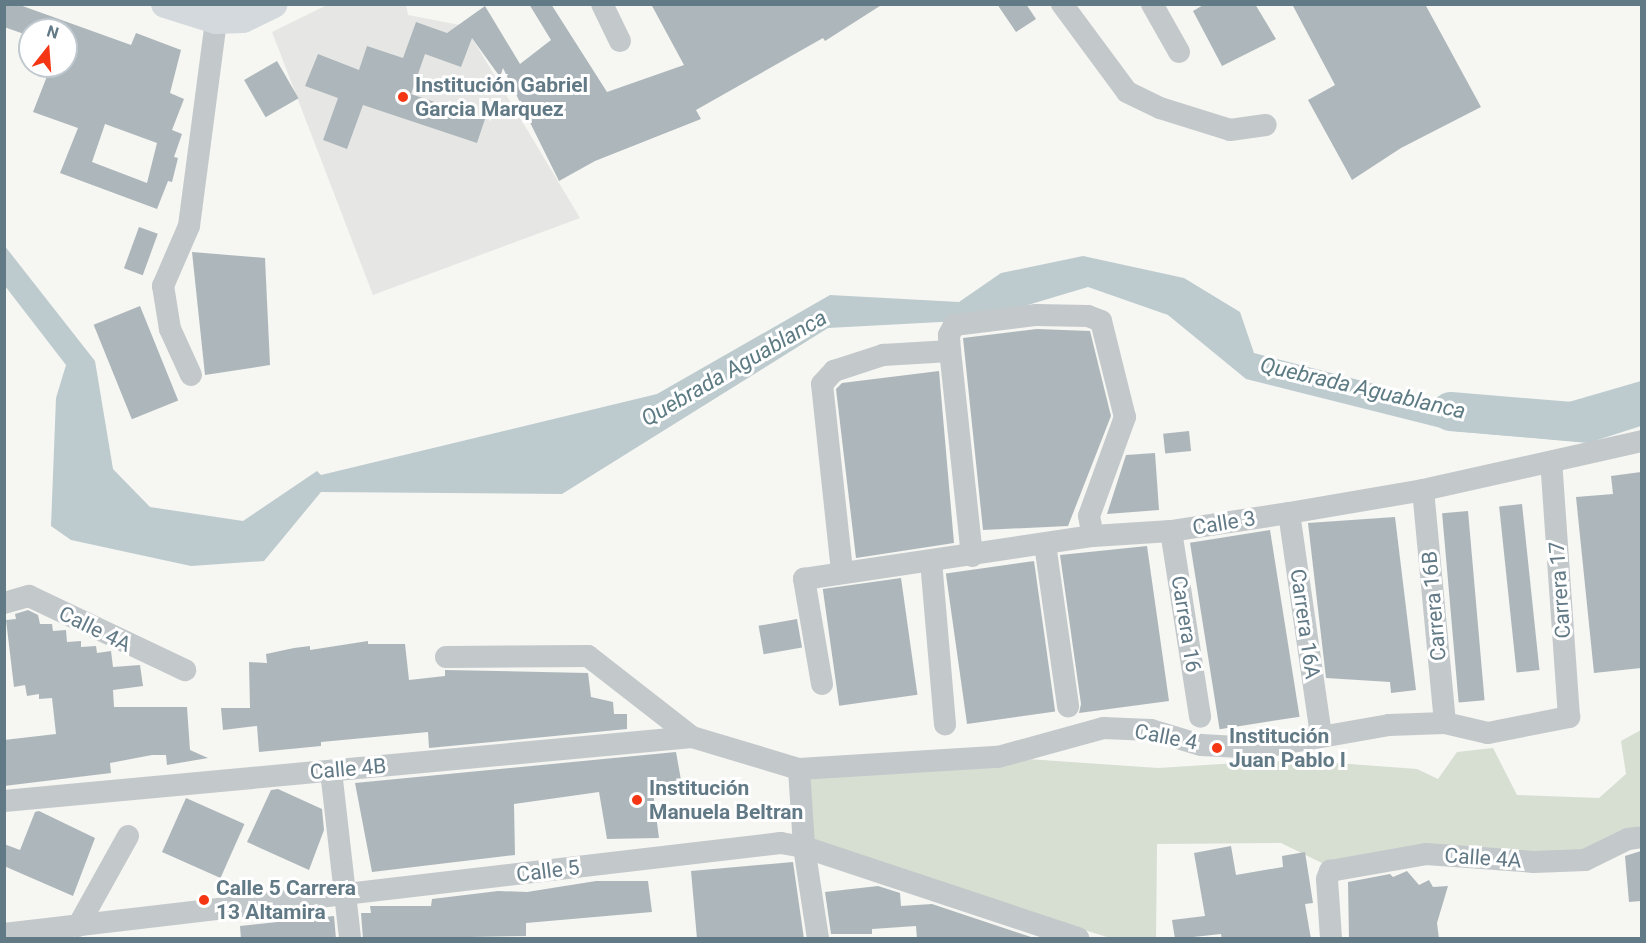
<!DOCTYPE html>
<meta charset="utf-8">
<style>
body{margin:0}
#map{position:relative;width:1646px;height:943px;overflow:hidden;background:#f6f6f2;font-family:Roboto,sans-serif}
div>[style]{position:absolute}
.built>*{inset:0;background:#e6e7e5}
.green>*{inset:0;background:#d7ded2}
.water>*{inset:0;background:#bdcbcf}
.river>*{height:39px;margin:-19.5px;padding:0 19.5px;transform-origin:19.5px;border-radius:19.5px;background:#bdcbcf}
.building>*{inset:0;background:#adb7bb;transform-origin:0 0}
.minor>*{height:22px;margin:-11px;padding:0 11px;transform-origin:11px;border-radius:11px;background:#c3c8cb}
.major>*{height:28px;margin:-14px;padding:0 14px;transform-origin:14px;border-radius:14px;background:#d3d9dd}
.dots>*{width:16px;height:16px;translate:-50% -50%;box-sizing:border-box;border:3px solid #fff;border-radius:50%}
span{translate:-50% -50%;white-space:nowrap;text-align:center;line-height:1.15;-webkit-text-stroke:6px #fff;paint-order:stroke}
.poi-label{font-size:21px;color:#627986;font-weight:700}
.left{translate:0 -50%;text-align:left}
.street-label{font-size:21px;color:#627986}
.water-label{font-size:22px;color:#5d7b83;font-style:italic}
.frame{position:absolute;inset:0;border:6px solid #627986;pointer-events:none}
.north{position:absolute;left:18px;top:18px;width:60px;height:60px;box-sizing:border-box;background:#fff;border:2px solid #c0c9cf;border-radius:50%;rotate:17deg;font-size:16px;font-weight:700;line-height:24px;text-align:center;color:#627986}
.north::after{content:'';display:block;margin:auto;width:21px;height:27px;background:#f43614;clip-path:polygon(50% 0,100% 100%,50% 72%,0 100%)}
</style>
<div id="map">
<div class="built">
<div style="clip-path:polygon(329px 4px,406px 5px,408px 15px,465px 26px,580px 218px,373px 295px,272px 32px)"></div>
</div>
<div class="green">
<div style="clip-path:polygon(1641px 730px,1641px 825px,1584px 858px,1326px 865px,1281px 843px,1157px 844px,1156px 938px,1110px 938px,810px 844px,801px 771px,998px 757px,1158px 768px,1270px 761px,1336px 763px,1417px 769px,1438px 779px,1457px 752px,1493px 748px,1517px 795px,1599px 798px,1626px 774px,1621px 741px)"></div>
</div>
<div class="water">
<div style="clip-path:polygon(4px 245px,95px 361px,113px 469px,150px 507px,243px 521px,317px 471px,321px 475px,657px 394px,830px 295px,959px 302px,1001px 273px,1083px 256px,1184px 278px,1240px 312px,1254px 353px,1510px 419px,1641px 381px,1641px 426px,1588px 443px,1453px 431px,1246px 379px,1168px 315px,1088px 287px,978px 320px,828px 328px,562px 494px,321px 492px,264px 561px,191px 566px,71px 540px,51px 526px,56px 398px,66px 365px,5px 286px)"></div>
</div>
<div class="river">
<div style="left:1450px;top:411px;width:134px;rotate:4.7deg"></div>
<div style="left:1584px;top:422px;width:61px;rotate:-19deg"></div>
</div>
<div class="building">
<div style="clip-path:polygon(evenodd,4px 4px,17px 4px,131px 45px,136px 33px,181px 50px,170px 93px,184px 99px,172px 130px,182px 134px,174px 157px,178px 158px,172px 182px,168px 181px,157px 209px,60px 173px,78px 128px,33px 112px,51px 66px,66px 66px,66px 30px,30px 30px,30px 36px,4px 27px,4px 4px,105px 124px,157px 143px,147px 183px,92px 162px,105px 124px)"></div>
<div style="clip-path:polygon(529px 4px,551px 4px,607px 92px,684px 65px,651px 4px,883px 4px,825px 41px,823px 38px,696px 110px,701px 119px,595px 161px,559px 181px,503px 68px,500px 77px,472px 38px,461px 67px,425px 54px,411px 94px,485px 119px,477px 143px,363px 105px,347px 149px,323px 140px,338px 98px,305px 86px,318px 54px,359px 70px,367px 46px,403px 58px,416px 22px,447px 33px,485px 6px,520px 64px,551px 40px)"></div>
<div style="clip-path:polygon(997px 4px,1026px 4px,1036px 19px,1016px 32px)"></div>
<div style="clip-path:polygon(1205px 4px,1255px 4px,1276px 39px,1222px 66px,1193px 11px)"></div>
<div style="clip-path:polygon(1292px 4px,1425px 4px,1481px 107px,1401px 148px,1352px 180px,1308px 100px,1335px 85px)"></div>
<div style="left:277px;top:61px;width:43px;height:38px;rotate:60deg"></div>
<div style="left:139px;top:227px;width:20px;height:44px;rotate:20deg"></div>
<div style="clip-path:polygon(192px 252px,265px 258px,270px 365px,205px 375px)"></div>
<div style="left:140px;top:306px;width:102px;height:50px;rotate:68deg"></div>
<div style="clip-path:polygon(1037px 329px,1090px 331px,1111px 416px,1068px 526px,983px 530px,963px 338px)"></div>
<div style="clip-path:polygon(939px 371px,954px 543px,856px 558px,836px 389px,842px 383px)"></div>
<div style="left:1189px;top:431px;width:20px;height:26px;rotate:84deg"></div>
<div style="clip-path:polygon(1155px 453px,1159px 510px,1107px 514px,1126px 455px)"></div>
<div style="clip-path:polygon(1641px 472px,1641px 668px,1594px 673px,1576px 497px,1613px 494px,1611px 476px)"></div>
<div style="left:1522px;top:504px;width:167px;height:23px;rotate:84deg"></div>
<div style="left:1468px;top:511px;width:190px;height:26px;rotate:85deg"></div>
<div style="clip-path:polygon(1395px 517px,1416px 690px,1391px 693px,1390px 682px,1326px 678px,1308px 523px)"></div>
<div style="left:1270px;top:530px;width:189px;height:81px;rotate:81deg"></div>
<div style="clip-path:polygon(1147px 546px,1169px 701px,1079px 713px,1081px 704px,1060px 555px)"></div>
<div style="left:1034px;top:561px;width:152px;height:89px;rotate:82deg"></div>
<div style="left:901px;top:578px;width:118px;height:79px;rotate:82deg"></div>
<div style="clip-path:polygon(28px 610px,38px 615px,40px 624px,52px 624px,53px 631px,66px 630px,67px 642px,81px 641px,81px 647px,96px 646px,97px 653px,111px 651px,113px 667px,140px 665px,143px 686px,113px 690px,114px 707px,187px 707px,190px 750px,208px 758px,167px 765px,166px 755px,152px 755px,110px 763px,111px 773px,4px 786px,4px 740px,56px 734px,52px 698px,39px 699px,39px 694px,27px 696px,25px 685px,14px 687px,6px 620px,16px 619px,15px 614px)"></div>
<div style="left:797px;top:619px;width:29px;height:39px;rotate:80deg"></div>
<div style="clip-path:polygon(368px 641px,368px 644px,405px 644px,409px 680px,445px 676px,445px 670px,588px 673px,591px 697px,613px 702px,614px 714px,627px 714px,627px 729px,429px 748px,428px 732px,321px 742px,321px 746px,259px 752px,257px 726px,223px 730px,221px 708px,250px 708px,249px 662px,267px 663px,266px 654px,294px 648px,310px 646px,310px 650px)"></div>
<div style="clip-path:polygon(676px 752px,681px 780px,652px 784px,659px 838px,607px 839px,599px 792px,514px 804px,515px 855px,372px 872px,355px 783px)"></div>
<div style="clip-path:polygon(278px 789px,322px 809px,324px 830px,309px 870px,247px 842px,271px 790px)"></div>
<div style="left:186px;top:798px;width:64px;height:59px;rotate:24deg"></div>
<div style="clip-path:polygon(39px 811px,95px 838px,73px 896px,4px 866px,4px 844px,20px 850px,35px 812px)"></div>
<div style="clip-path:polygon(1231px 846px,1236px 875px,1283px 867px,1282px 856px,1305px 852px,1313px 903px,1305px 904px,1311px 939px,1222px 939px,1221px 934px,1175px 939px,1172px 920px,1205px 916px,1194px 853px)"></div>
<div style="clip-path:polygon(1641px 851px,1641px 901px,1629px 902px,1625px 856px)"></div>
<div style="clip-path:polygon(793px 862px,804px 939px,697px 939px,691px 871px)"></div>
<div style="clip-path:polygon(1407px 871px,1419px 885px,1429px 880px,1433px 887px,1448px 886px,1437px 923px,1439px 939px,1349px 939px,1348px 882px,1390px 874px,1393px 877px)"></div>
<div style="clip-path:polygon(596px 881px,648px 881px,652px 912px,526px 923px,526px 936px,363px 939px,361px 913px,371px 913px,370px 906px,431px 906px,432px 899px,498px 891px,527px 892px)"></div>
<div style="clip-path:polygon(878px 886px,900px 893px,901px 906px,932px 904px,1037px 939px,917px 939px,916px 926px,872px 929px,872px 934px,831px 934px,825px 892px)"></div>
<div style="clip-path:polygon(334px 916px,336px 939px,241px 939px,240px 926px)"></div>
</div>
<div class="minor">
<div style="left:602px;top:4px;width:41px;rotate:64.1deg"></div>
<div style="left:1062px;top:4px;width:109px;rotate:53.5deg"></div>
<div style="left:1127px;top:92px;width:37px;rotate:26deg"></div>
<div style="left:1160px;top:108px;width:73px;rotate:17.4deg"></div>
<div style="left:1230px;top:130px;width:36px;rotate:-8deg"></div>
<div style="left:1152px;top:4px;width:55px;rotate:60.6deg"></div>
<div style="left:191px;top:375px;width:51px;rotate:-114.5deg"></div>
<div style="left:170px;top:329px;width:44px;rotate:-99.2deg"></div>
<div style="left:163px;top:286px;width:65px;rotate:-66.6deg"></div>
<div style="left:189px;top:226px;width:208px;rotate:-82.5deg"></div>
<div style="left:1423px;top:490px;width:234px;rotate:84.6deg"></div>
<div style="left:1289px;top:513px;width:224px;rotate:81.8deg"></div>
<div style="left:1171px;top:531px;width:188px;rotate:81.1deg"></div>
<div style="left:1045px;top:544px;width:164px;rotate:81.9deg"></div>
<div style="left:972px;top:556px;width:206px;rotate:-96.1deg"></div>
<div style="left:950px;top:351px;width:16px;rotate:-94deg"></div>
<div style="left:949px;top:335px;width:11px;rotate:-63deg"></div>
<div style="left:954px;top:325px;width:83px;rotate:-7deg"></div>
<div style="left:1036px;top:315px;width:52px;rotate:1.1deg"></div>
<div style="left:1088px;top:316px;width:14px;rotate:21deg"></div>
<div style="left:1101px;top:321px;width:99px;rotate:76deg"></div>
<div style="left:1125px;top:417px;width:105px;rotate:110deg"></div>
<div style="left:1089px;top:516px;width:20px;rotate:79deg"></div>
<div style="left:931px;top:561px;width:164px;rotate:85.1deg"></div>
<div style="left:842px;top:571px;width:188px;rotate:-96.1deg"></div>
<div style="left:822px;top:384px;width:18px;rotate:-47deg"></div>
<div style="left:834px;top:371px;width:52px;rotate:-18.1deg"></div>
<div style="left:883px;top:355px;width:67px;rotate:-3.4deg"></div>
<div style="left:4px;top:603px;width:26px;rotate:-16deg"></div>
<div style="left:29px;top:596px;width:173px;rotate:25.4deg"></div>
<div style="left:446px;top:657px;width:142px;rotate:-0.4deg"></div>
<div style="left:588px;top:656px;width:132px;rotate:37.9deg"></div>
<div style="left:692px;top:737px;width:112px;rotate:16.7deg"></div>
<div style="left:799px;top:769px;width:199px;rotate:-3.5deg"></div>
<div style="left:998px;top:757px;width:109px;rotate:-15.4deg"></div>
<div style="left:1103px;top:728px;width:48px;rotate:2.4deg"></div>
<div style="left:1151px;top:730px;width:52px;rotate:16.7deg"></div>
<div style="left:1201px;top:745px;width:36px;rotate:3deg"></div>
<div style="left:1237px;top:747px;width:33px;rotate:-2deg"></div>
<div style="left:1270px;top:746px;width:121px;rotate:-10deg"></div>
<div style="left:1389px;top:725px;width:56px;rotate:-2deg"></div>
<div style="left:1445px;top:723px;width:44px;rotate:13.1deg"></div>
<div style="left:1488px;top:733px;width:83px;rotate:-11.2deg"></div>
<div style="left:1569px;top:717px;width:256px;rotate:-94deg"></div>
<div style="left:822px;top:684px;width:107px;rotate:-99.7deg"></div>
<div style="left:804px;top:579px;width:292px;rotate:-8.5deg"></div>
<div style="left:1093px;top:536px;width:78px;rotate:-3.7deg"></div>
<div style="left:1171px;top:531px;width:119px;rotate:-8.7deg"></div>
<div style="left:1289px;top:513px;width:136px;rotate:-9.7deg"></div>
<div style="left:1423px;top:490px;width:224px;rotate:-12.6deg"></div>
<div style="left:799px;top:769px;width:78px;rotate:86.3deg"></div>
<div style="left:804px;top:847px;width:92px;rotate:81.3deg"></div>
<div style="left:331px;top:771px;width:168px;rotate:83.5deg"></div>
<div style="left:4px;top:801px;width:691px;rotate:-5.31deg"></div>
<div style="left:78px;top:926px;width:103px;rotate:-60.9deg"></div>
<div style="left:4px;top:934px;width:782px;rotate:-6.68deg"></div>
<div style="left:781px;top:843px;width:23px;rotate:10deg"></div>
<div style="left:804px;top:847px;width:289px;rotate:18.4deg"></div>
<div style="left:1331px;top:938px;width:59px;rotate:-93.9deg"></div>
<div style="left:1327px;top:879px;width:9px;rotate:-69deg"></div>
<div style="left:1330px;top:871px;width:97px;rotate:-10deg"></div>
<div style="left:1426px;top:854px;width:108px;rotate:4.2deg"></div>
<div style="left:1534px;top:862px;width:51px;rotate:-2.2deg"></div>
<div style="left:1585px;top:860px;width:48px;rotate:-26deg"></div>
<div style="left:1628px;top:839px;width:14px;rotate:-8deg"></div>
</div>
<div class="major">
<div style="left:165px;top:4px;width:53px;rotate:17.4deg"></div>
<div style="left:216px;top:20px;width:27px;rotate:-2deg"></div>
<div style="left:243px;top:19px;width:34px;rotate:-26deg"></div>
</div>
<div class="dots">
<div style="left:403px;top:97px;background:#f43614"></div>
<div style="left:1217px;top:748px;background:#f43614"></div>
<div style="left:637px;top:800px;background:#f43614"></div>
<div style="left:204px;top:900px;background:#f43614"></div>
</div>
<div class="poi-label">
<span class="left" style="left:415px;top:97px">Institución Gabriel<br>Garcia Marquez</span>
<span class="left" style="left:1229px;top:748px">Institución<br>Juan Pablo I</span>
<span class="left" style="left:649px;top:800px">Institución<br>Manuela Beltran</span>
<span class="left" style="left:216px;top:900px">Calle 5 Carrera<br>13 Altamira</span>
</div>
<div class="street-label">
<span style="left:1224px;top:523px;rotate:-9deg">Calle 3</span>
<span style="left:1560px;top:590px;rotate:-94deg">Carrera 17</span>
<span style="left:1434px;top:606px;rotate:-95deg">Carrera 16B</span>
<span style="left:1186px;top:624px;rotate:81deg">Carrera 16</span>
<span style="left:1305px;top:624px;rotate:82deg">Carrera 16A</span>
<span style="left:95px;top:629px;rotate:26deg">Calle 4A</span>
<span style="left:1166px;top:737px;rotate:11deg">Calle 4</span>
<span style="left:348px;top:769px;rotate:-5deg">Calle 4B</span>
<span style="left:1483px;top:858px;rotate:4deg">Calle 4A</span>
<span style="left:548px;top:871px;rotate:-7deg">Calle 5</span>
</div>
<div class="water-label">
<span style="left:734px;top:368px;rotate:-30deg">Quebrada Aguablanca</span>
<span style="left:1363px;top:388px;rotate:13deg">Quebrada Aguablanca</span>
</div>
<div class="frame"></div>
<div class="north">N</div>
</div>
